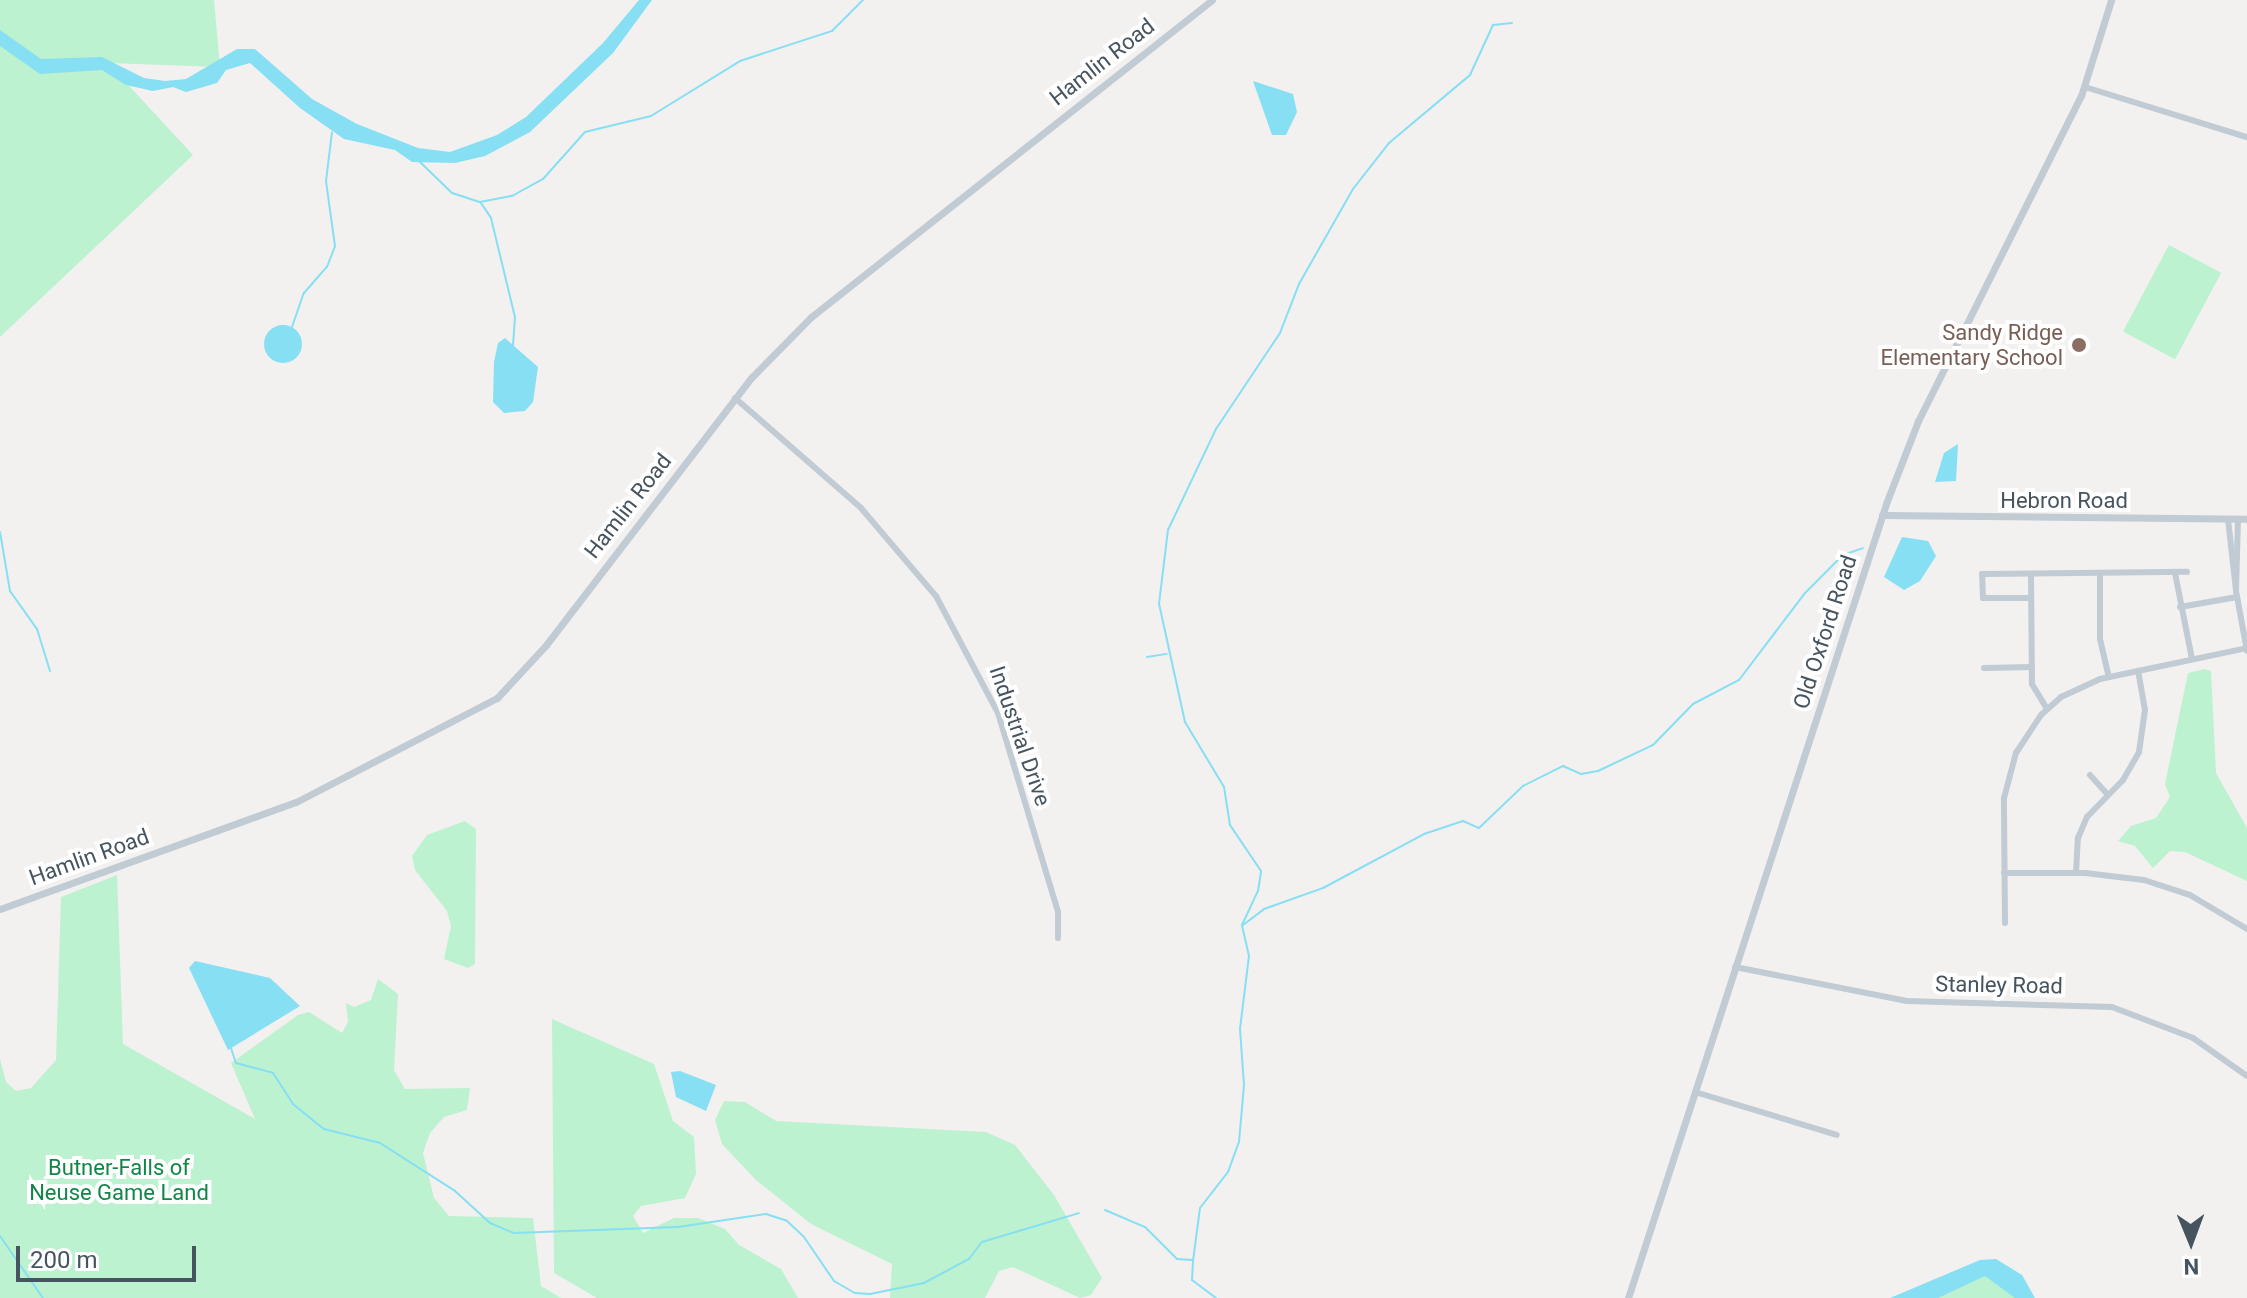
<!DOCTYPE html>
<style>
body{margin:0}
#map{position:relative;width:2247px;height:1298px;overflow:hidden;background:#f3f0f0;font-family:Roboto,sans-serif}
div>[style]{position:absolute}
.green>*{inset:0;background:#bcf2cf;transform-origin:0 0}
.water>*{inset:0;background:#86dff2}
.round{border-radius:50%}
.stream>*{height:2px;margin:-1px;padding:0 1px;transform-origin:1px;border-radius:1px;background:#86dff2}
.minor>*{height:6px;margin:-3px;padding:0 3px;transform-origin:3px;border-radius:3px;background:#c0cbd3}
.tertiary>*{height:7px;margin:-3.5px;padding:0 3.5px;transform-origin:3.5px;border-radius:3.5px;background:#c0cbd3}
.dots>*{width:22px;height:22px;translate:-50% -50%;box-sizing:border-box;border:4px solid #fff;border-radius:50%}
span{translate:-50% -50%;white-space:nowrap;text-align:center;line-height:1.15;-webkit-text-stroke:8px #fff;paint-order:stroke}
.street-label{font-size:22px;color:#46545f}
.education-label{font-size:22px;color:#785e54}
.right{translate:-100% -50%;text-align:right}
.park-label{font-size:22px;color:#118648}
.north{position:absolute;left:2151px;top:1202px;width:80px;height:80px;-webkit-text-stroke:6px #fff;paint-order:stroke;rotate:179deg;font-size:22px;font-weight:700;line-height:32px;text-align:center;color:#46545f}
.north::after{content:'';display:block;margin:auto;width:28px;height:36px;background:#46545f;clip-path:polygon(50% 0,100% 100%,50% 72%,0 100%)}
.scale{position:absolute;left:16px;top:1246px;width:180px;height:36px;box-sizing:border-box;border:4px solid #46545f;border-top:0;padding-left:10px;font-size:24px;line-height:28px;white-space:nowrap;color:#46545f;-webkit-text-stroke:6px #fff;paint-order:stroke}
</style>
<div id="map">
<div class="green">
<div style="clip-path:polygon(0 0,214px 0,220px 67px,108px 63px,193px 155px,0 337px)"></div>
<div style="left:2169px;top:245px;width:59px;height:98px;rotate:28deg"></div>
<div style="clip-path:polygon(2205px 669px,2211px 671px,2216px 773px,2247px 828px,2247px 881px,2185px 852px,2170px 851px,2153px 868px,2135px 846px,2118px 841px,2131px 826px,2156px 818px,2170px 797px,2165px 784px,2188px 673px)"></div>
<div style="clip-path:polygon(465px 821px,476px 829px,475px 964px,468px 968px,444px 959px,451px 926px,447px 911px,415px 870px,412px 856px,427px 835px)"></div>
<div style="clip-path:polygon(117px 875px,123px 1044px,255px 1119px,231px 1063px,298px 1015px,309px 1012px,342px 1033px,348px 1022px,346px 1003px,354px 1007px,371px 1000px,378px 979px,398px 994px,394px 1070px,405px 1089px,470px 1088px,467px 1110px,444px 1117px,430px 1133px,423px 1153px,434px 1198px,449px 1216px,533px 1218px,541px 1286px,561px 1298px,0 1298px,0 1059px,6px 1082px,16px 1091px,31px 1088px,56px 1060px,61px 897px)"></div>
<div style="clip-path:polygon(552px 1019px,654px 1064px,673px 1121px,694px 1137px,696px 1174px,685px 1198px,641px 1206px,633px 1216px,643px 1233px,674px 1218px,698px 1218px,725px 1229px,739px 1245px,781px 1269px,798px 1298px,597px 1298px,554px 1273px)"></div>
<div style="clip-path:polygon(724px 1101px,745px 1102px,776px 1121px,986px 1132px,1015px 1145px,1054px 1195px,1102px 1278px,1091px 1295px,1080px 1298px,1013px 1267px,999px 1271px,985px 1298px,890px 1298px,892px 1264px,811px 1224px,756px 1180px,722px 1144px,715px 1120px)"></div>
<div style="clip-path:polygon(2002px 1270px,2024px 1298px,1913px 1298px,1974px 1271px)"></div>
</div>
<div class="water">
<div style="clip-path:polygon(639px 0,652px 0,613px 53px,530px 132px,485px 156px,455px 163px,412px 162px,395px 150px,344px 139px,300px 108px,250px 63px,226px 70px,217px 83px,186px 92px,173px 87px,153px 91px,126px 85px,102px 70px,40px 74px,0 46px,0 30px,41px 59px,102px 57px,144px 78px,165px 81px,186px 79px,237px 49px,255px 49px,312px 99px,357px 124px,418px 148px,450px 152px,497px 135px,526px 117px,603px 43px)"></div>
<div style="clip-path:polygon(1253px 81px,1293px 94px,1297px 112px,1286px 135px,1272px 135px)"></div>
<div class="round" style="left:264px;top:325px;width:38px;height:38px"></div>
<div style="clip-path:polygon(505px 338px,538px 367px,533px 402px,525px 411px,504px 413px,493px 402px,494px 362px,498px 343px)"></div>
<div style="clip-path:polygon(1958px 444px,1956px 481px,1935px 482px,1944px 453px)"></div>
<div style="clip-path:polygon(1902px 537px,1928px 541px,1936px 556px,1920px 581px,1904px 590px,1884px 577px)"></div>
<div style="clip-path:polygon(195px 961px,270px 978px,300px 1006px,228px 1050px,189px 968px)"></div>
<div style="clip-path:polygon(680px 1071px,716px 1085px,706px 1111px,676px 1097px,671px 1072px)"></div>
<div style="clip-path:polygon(1996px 1259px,2022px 1275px,2035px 1298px,2015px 1298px,1985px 1276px,1938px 1298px,1890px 1298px,1980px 1260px)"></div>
</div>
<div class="stream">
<div style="left:419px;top:161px;width:46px;rotate:44.1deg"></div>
<div style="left:452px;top:193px;width:29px;rotate:18deg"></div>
<div style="left:480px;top:202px;width:33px;rotate:-11deg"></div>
<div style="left:512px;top:196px;width:35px;rotate:-29deg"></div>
<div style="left:543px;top:179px;width:63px;rotate:-48.2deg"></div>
<div style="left:585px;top:132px;width:68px;rotate:-13.6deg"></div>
<div style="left:651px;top:116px;width:105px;rotate:-31.7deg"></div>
<div style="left:740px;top:61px;width:97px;rotate:-18.1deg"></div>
<div style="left:832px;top:31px;width:44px;rotate:-45deg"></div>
<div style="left:481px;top:203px;width:18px;rotate:56deg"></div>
<div style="left:491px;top:218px;width:102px;rotate:76.4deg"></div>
<div style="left:515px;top:317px;width:29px;rotate:94deg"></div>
<div style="left:292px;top:327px;width:36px;rotate:-71deg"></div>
<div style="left:304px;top:293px;width:35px;rotate:-49deg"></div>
<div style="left:327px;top:267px;width:22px;rotate:-69deg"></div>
<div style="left:335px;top:246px;width:66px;rotate:-97.9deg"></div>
<div style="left:326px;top:181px;width:49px;rotate:-83deg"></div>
<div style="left:0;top:532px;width:60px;rotate:80.4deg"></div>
<div style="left:10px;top:591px;width:47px;rotate:54.6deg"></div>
<div style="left:37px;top:629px;width:44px;rotate:72.8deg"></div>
<div style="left:1147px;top:657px;width:20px;rotate:-9deg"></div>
<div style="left:1243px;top:925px;width:26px;rotate:-37deg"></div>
<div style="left:1264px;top:909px;width:63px;rotate:-19.6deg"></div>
<div style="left:1323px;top:888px;width:115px;rotate:-28.1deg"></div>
<div style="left:1424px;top:834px;width:41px;rotate:-18.4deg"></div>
<div style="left:1463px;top:821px;width:17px;rotate:24deg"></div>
<div style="left:1479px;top:828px;width:61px;rotate:-43.7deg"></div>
<div style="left:1523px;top:786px;width:45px;rotate:-26.6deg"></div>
<div style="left:1563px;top:766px;width:20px;rotate:24deg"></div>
<div style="left:1581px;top:774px;width:17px;rotate:-10deg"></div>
<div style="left:1598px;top:771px;width:61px;rotate:-25.3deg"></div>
<div style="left:1653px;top:745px;width:57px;rotate:-45.7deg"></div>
<div style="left:1693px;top:704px;width:52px;rotate:-27.6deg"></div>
<div style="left:1739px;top:680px;width:109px;rotate:-52.8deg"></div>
<div style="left:1805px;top:593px;width:54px;rotate:-45deg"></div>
<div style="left:1843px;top:555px;width:21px;rotate:-19deg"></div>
<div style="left:231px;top:1048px;width:16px;rotate:72deg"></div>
<div style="left:236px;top:1063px;width:38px;rotate:15deg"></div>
<div style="left:273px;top:1073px;width:37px;rotate:57deg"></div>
<div style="left:293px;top:1104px;width:40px;rotate:39deg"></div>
<div style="left:324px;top:1129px;width:58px;rotate:14deg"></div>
<div style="left:380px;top:1143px;width:89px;rotate:32.6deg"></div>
<div style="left:455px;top:1191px;width:47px;rotate:42.4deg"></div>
<div style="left:490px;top:1223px;width:26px;rotate:23deg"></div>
<div style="left:514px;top:1233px;width:164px;rotate:-2.1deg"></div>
<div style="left:678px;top:1227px;width:89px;rotate:-8.4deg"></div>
<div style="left:766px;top:1214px;width:22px;rotate:18deg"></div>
<div style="left:787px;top:1221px;width:23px;rotate:43deg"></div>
<div style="left:804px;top:1237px;width:53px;rotate:55.7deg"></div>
<div style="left:834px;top:1281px;width:24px;rotate:30deg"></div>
<div style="left:855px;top:1293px;width:15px;rotate:4deg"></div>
<div style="left:870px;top:1294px;width:55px;rotate:-11.5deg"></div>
<div style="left:924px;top:1283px;width:51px;rotate:-28.1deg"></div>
<div style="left:969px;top:1259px;width:21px;rotate:-53deg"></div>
<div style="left:982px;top:1242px;width:101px;rotate:-16.6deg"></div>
<div style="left:1105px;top:1210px;width:43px;rotate:23deg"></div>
<div style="left:1145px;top:1227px;width:45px;rotate:45deg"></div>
<div style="left:1177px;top:1259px;width:15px;rotate:4deg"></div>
<div style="left:0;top:1236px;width:75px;rotate:55.3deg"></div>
<div style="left:1216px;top:1298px;width:30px;rotate:-143deg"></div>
<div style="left:1192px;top:1280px;width:19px;rotate:-87deg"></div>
<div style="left:1193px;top:1261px;width:53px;rotate:-82.5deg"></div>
<div style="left:1200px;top:1208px;width:46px;rotate:-52.1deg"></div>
<div style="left:1228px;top:1172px;width:32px;rotate:-70deg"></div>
<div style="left:1239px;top:1142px;width:57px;rotate:-85deg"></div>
<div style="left:1244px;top:1085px;width:56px;rotate:-94.1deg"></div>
<div style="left:1240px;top:1029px;width:74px;rotate:-83deg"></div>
<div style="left:1249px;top:956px;width:32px;rotate:-103deg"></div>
<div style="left:1242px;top:925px;width:38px;rotate:-65deg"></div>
<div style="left:1258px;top:891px;width:20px;rotate:-81deg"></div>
<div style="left:1261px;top:871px;width:55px;rotate:-124deg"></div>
<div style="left:1230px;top:825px;width:38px;rotate:-99deg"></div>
<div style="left:1224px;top:787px;width:76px;rotate:-121deg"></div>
<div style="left:1185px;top:722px;width:121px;rotate:-102.4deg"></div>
<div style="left:1159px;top:604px;width:75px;rotate:-83.1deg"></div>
<div style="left:1168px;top:530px;width:112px;rotate:-64.6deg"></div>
<div style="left:1216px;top:429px;width:115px;rotate:-56.3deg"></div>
<div style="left:1280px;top:333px;width:53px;rotate:-68.8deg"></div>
<div style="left:1299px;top:284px;width:109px;rotate:-60.4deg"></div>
<div style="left:1353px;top:189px;width:58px;rotate:-52deg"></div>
<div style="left:1389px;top:143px;width:106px;rotate:-40deg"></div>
<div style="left:1470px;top:75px;width:55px;rotate:-65.3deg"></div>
<div style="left:1493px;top:25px;width:19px;rotate:-6deg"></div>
</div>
<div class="minor">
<div style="left:2085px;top:87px;width:170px;rotate:17.2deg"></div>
<div style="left:735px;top:398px;width:167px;rotate:41.1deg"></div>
<div style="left:861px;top:508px;width:116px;rotate:49.6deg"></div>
<div style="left:936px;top:596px;width:132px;rotate:62.1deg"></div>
<div style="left:998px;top:713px;width:208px;rotate:73.2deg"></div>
<div style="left:1058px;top:912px;width:26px;rotate:90deg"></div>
<div style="left:2228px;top:519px;width:71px;rotate:83.6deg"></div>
<div style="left:2238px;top:519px;width:72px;rotate:91.6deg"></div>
<div style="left:2236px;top:591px;width:61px;rotate:79.6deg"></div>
<div style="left:2100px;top:573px;width:66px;rotate:90deg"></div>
<div style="left:2100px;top:639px;width:39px;rotate:77deg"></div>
<div style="left:2175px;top:573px;width:88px;rotate:78.8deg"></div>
<div style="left:2031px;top:574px;width:110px;rotate:89.5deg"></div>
<div style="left:2032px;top:684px;width:29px;rotate:59deg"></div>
<div style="left:2030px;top:598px;width:47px;rotate:180deg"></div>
<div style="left:1983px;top:598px;width:24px;rotate:-92deg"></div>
<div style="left:1982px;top:574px;width:205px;rotate:-0.6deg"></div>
<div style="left:2180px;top:607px;width:58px;rotate:-10deg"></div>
<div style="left:1984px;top:668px;width:48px;rotate:-1.2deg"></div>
<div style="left:2090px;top:775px;width:27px;rotate:48deg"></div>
<div style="left:2004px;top:873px;width:81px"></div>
<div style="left:2085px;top:873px;width:59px;rotate:6.8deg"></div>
<div style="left:2144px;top:880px;width:48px;rotate:18.1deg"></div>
<div style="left:2190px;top:895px;width:66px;rotate:30.8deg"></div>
<div style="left:2076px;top:873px;width:35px;rotate:-87deg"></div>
<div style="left:2078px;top:838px;width:23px;rotate:-67deg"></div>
<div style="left:2087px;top:817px;width:52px;rotate:-45.8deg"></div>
<div style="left:2123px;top:780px;width:32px;rotate:-60deg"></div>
<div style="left:2139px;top:752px;width:42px;rotate:-81.9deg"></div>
<div style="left:2145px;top:710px;width:40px;rotate:-100deg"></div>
<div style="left:2005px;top:923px;width:125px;rotate:-90.5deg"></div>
<div style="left:2004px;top:798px;width:47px;rotate:-75.1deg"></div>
<div style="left:2016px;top:753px;width:45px;rotate:-56.7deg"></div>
<div style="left:2041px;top:715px;width:27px;rotate:-42deg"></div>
<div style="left:2061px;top:697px;width:43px;rotate:-24.8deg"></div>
<div style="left:2100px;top:679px;width:150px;rotate:-11.9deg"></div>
<div style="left:1735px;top:967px;width:174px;rotate:11.2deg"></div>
<div style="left:1906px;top:1001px;width:206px;rotate:1.7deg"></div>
<div style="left:2112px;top:1007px;width:87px;rotate:20.9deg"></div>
<div style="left:2193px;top:1038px;width:66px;rotate:35.1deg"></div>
<div style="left:1695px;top:1092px;width:148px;rotate:16.8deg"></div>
</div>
<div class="tertiary">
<div style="left:1882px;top:515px;width:365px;rotate:0.6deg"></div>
<div style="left:0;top:909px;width:315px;rotate:-19.9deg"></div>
<div style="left:296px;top:802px;width:226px;rotate:-27.4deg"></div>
<div style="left:497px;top:698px;width:72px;rotate:-47.2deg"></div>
<div style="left:546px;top:645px;width:338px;rotate:-52.5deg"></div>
<div style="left:752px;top:377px;width:84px;rotate:-45.5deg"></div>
<div style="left:811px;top:317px;width:511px;rotate:-38.33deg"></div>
<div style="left:1628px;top:1298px;width:838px;rotate:-72deg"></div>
<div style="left:1887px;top:501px;width:86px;rotate:-68.8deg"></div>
<div style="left:1918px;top:421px;width:364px;rotate:-63.4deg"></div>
<div style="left:2081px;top:96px;width:101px;rotate:-72.6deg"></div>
</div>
<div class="dots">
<div style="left:2079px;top:345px;background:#8d6e63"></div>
</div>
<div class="street-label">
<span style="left:1102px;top:62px;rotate:-38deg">Hamlin Road</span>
<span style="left:2064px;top:501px">Hebron Road</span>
<span style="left:628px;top:506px;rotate:-52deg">Hamlin Road</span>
<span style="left:1825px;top:632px;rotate:-72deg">Old Oxford Road</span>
<span style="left:1020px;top:736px;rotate:71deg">Industrial Drive</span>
<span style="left:89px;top:857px;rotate:-20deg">Hamlin Road</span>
<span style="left:1999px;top:985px;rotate:1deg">Stanley Road</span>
</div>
<div class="education-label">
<span class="right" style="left:2063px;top:345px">Sandy Ridge<br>Elementary School</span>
</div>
<div class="park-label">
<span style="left:119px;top:1180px">Butner-Falls of<br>Neuse Game Land</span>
</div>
<div class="north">N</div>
<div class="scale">200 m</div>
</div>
